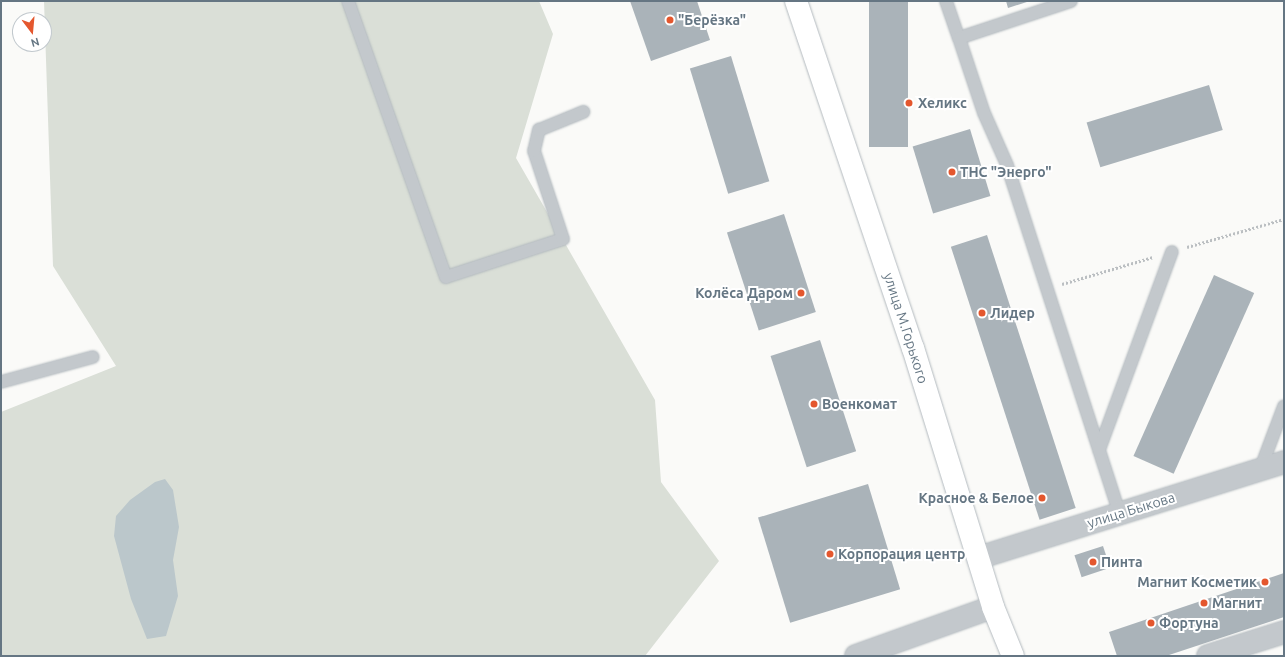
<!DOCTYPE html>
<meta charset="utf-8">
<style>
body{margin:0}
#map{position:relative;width:1285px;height:657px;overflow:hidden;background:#fafaf8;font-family:Ubuntu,sans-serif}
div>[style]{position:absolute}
.green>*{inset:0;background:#dadfd7}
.water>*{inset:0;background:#bbc7cb}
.building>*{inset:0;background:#aab3b9;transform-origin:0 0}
.path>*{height:2.5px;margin-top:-1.25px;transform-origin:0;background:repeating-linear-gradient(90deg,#bbbfc2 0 2px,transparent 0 4px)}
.roads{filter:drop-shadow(0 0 1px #b3babf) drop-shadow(0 0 1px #b3babf)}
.service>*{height:12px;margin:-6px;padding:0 6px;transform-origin:6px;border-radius:6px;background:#c3c8cc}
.minor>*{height:22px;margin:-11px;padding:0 11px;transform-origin:11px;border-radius:11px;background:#c3c8cc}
.secondary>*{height:22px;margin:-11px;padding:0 11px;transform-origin:11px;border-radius:11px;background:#fff}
.dots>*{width:11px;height:11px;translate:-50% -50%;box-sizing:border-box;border:2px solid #fff;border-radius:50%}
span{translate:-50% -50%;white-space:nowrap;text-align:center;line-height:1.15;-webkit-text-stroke:4px #fff;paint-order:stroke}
.poi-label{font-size:14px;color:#657683;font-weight:700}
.left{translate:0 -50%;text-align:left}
.right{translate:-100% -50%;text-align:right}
.street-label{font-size:14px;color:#657683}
.frame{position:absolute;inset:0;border:2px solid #657683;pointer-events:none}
.north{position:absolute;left:12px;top:12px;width:40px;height:40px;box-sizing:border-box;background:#fff;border:1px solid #c1c8cd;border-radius:50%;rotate:164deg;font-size:11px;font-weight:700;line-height:16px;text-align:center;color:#657683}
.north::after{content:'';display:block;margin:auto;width:14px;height:18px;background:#e4572e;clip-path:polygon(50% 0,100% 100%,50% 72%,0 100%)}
</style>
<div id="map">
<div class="green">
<div style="clip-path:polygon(44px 1px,539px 1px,553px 34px,516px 158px,655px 400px,661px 482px,719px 561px,645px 656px,1px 656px,1px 412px,116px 366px,53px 266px)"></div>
</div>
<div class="water">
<div style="clip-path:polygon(165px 479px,173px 490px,179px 527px,173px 560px,178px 596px,166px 636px,147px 639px,131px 599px,114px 536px,116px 516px,130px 500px,155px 482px)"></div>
</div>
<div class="building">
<div style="clip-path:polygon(630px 1px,697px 1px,710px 40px,651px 61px)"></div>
<div style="left:869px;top:1px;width:39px;height:146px"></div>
<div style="clip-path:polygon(1006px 1px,1030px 1px,1008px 8px)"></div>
<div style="left:731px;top:56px;width:131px;height:43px;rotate:73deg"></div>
<div style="left:1209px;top:85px;width:47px;height:128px;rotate:73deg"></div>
<div style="left:970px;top:129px;width:70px;height:60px;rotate:73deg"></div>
<div style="left:784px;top:214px;width:103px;height:60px;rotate:72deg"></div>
<div style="left:987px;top:235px;width:287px;height:38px;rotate:72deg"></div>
<div style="left:1214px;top:275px;width:44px;height:198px;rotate:24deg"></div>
<div style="left:820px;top:340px;width:117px;height:52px;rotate:72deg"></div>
<div style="left:868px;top:484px;width:110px;height:115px;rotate:73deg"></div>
<div style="left:1103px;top:546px;width:23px;height:30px;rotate:72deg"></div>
<div style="clip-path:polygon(1284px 573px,1284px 617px,1166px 656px,1117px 656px,1109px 632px)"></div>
</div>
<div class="path">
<div style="left:1187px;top:247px;width:101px;rotate:-16.1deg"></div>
<div style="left:1062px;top:284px;width:95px;rotate:-16.5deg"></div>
</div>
<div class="roads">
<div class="service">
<div style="left:348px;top:1px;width:293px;rotate:70.5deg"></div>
<div style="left:446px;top:277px;width:123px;rotate:-18deg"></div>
<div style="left:563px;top:239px;width:93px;rotate:-108.2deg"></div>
<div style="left:534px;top:151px;width:22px;rotate:-77deg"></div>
<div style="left:539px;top:130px;width:48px;rotate:-22.2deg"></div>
<div style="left:946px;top:1px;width:39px;rotate:71deg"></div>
<div style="left:959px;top:38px;width:118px;rotate:-18.3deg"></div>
<div style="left:959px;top:38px;width:79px;rotate:71.6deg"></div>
<div style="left:984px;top:113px;width:57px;rotate:66.1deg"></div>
<div style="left:1007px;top:165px;width:367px;rotate:72.1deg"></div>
<div style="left:1px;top:382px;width:95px;rotate:-15.2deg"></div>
<div style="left:1099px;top:450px;width:211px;rotate:-69.8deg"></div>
<div style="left:1260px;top:470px;width:68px;rotate:-69.4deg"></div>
</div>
<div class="minor">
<div style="left:978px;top:558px;width:321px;rotate:-17.4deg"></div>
<div style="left:856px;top:656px;width:145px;rotate:-19.7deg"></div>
<div style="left:1208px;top:656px;width:80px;rotate:-17.5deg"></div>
</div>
<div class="secondary">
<div style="left:796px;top:1px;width:366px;rotate:71.4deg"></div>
<div style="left:913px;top:348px;width:271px;rotate:72.8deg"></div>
<div style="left:993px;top:607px;width:53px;rotate:67.8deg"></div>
</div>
</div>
<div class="dots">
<div style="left:670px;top:20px;background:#e4572e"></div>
<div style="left:909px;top:103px;background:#e4572e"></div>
<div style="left:952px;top:172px;background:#e4572e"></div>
<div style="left:801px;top:293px;background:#e4572e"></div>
<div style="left:982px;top:313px;background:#e4572e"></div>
<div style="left:814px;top:404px;background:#e4572e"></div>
<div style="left:1042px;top:498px;background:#e4572e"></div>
<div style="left:830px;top:554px;background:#e4572e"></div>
<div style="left:1093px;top:562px;background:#e4572e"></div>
<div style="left:1265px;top:582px;background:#e4572e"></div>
<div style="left:1204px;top:603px;background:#e4572e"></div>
<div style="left:1151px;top:623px;background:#e4572e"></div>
</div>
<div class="poi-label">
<span class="left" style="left:678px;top:20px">"Берёзка"</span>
<span class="left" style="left:918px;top:103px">Хеликс</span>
<span class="left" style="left:960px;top:172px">ТНС "Энерго"</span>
<span class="right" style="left:793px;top:293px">Колёса Даром</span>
<span class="left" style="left:990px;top:313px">Лидер</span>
<span class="left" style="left:822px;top:404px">Военкомат</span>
<span class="right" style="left:1034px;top:498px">Красное &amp; Белое</span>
<span class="left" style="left:838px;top:554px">Корпорация центр</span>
<span class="left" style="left:1101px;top:562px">Пинта</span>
<span class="right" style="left:1257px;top:582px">Магнит Косметик</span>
<span class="left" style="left:1212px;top:603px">Магнит</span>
<span class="left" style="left:1159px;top:623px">Фортуна</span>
</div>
<div class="street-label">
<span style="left:906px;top:328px;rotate:72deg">улица М.Горького</span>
<span style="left:1131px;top:510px;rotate:-17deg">улица Быкова</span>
</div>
<div class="frame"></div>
<div class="north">N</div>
</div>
